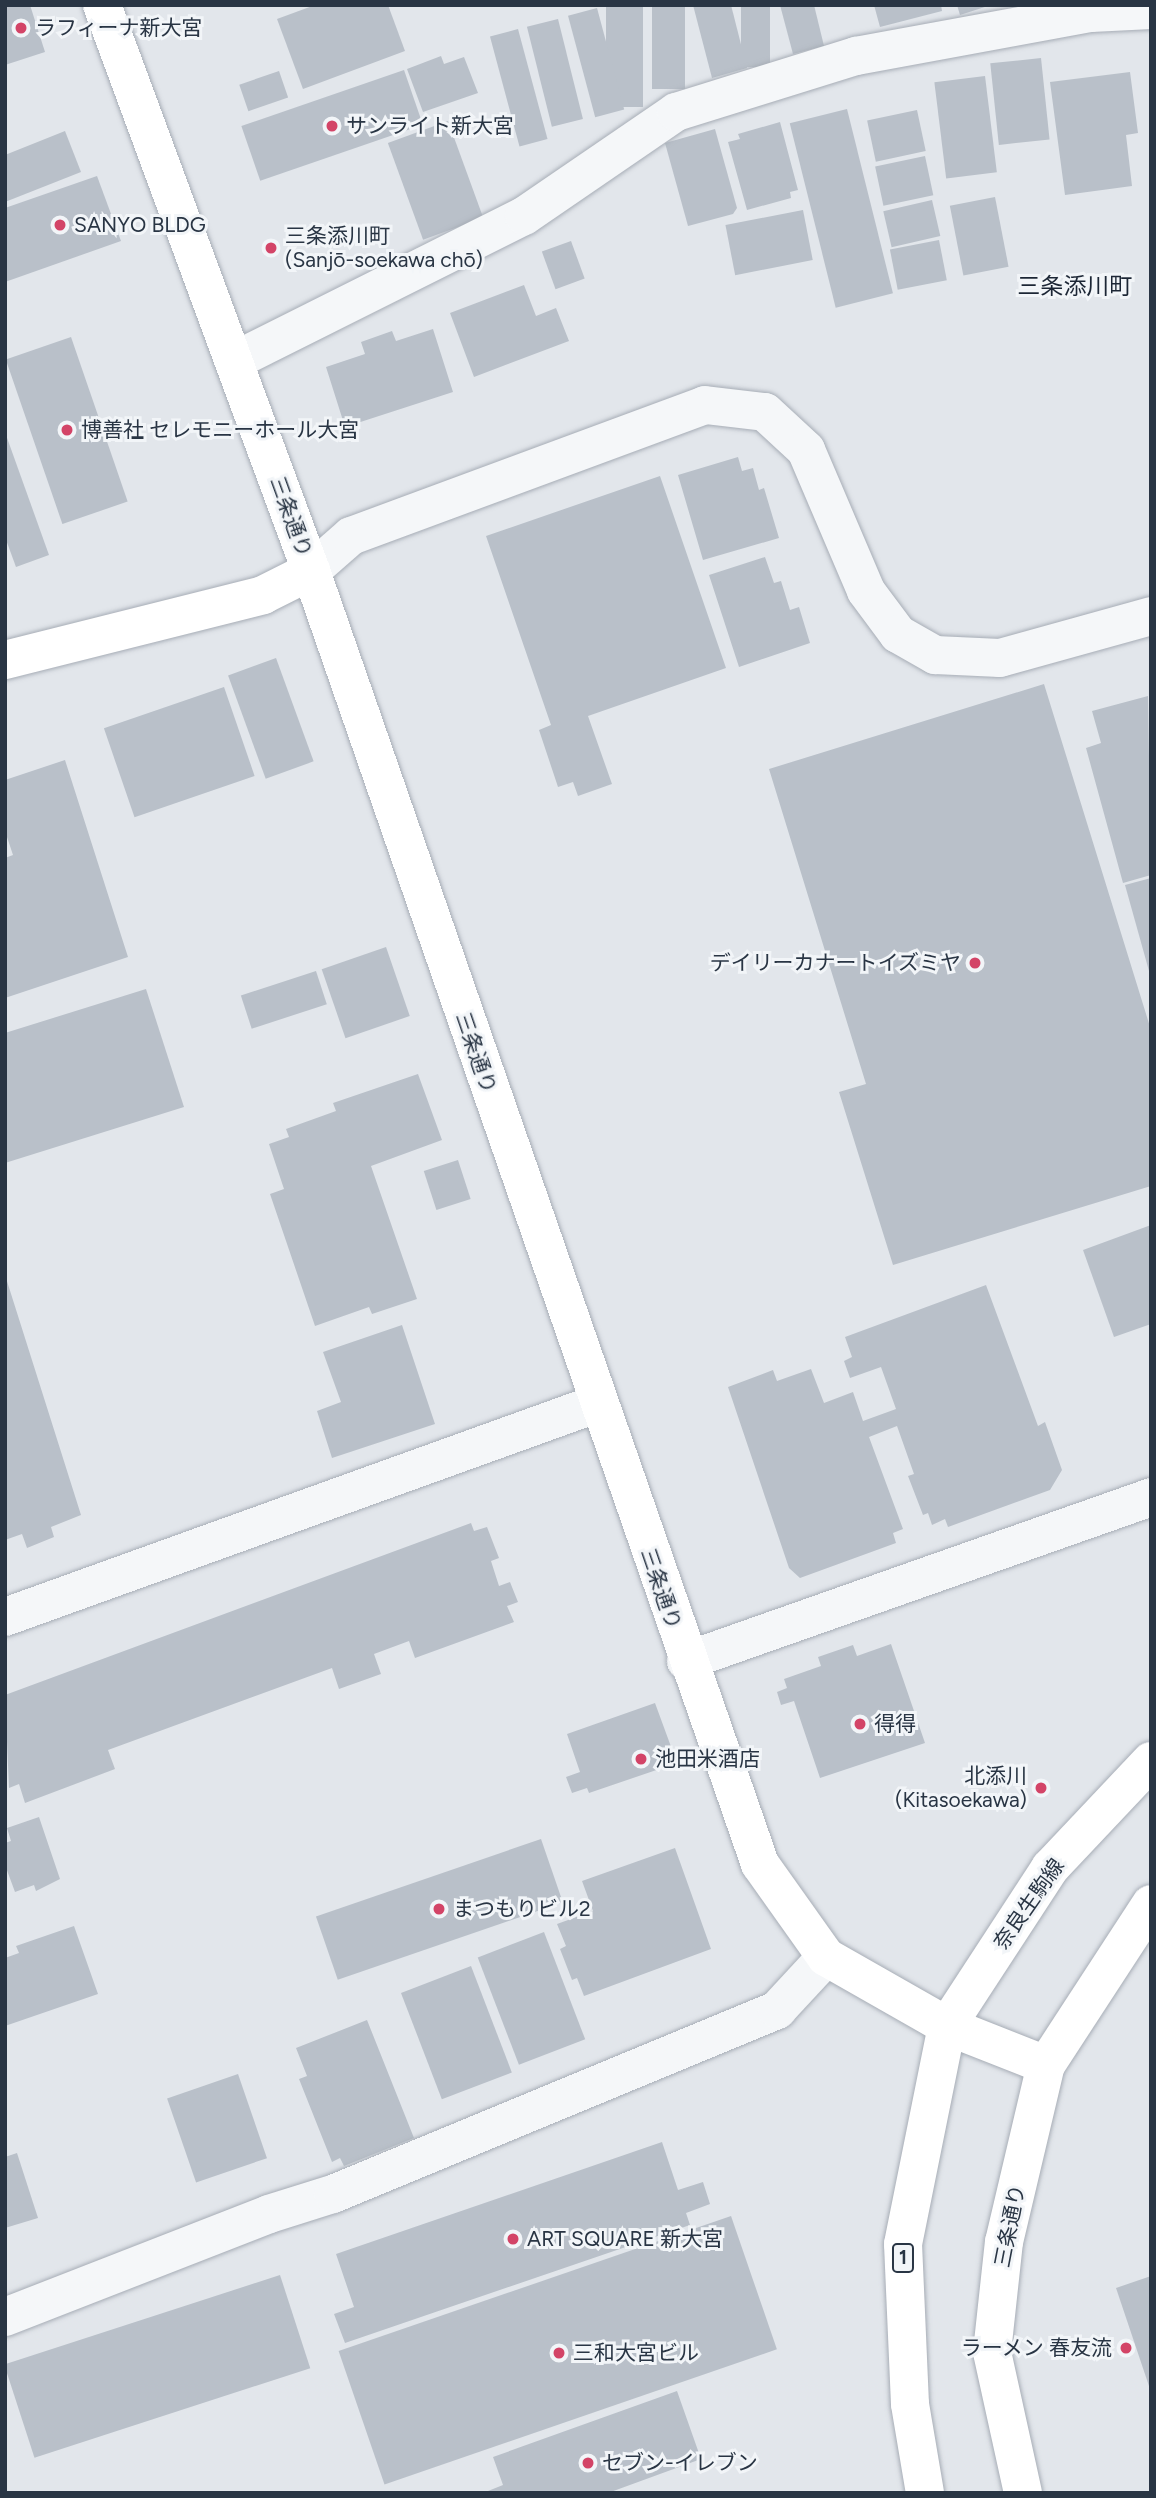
<!DOCTYPE html>
<meta charset="utf-8">
<style>
body{margin:0}
#map{position:relative;width:1156px;height:2498px;overflow:hidden;background:#e2e6eb;font-family:Figtree,"Noto Sans JP",sans-serif}
div>[style]{position:absolute}
.building>*{inset:0;background:#b9c0c9;transform-origin:0 0}
.roads{filter:drop-shadow(0 0 2px #a7adb6) drop-shadow(0 0 2px #a7adb6)}
.street>*{height:38px;margin:-19px;padding:0 19px;transform-origin:19px;border-radius:19px;background:#f5f7f9}
.secondary>*{height:38px;margin:-19px;padding:0 19px;transform-origin:19px;border-radius:19px;background:#fff}
.primary>*{height:38px;margin:-19px;padding:0 19px;transform-origin:19px;border-radius:19px;background:#fff}
.dots>*{width:19px;height:19px;translate:-50% -50%;box-sizing:border-box;border:4px solid #f2f5f8;border-radius:50%}
span{translate:-50% -50%;white-space:nowrap;text-align:center;line-height:1.15;-webkit-text-stroke:6px #f2f5f8;paint-order:stroke}
.shield-label span{padding:2px 5px;background:#f2f5f8;border:2px solid;border-radius:5px;-webkit-text-stroke-width:0}
.shield-label{font-size:19px;color:#293544;font-weight:700}
.poi-label{font-size:21px;color:#293544}
.left{translate:0 -50%;text-align:left}
.right{translate:-100% -50%;text-align:right}
.street-label{font-size:21px;color:#293544}
.neighbourhood-label{font-size:23px;color:#1c2635}
.frame{position:absolute;inset:0;border:7px solid #293544;pointer-events:none}
</style>
<div id="map">
<div class="building">
<div style="clip-path:polygon(5px 5px,30px 5px,45px 52px,5px 65px)"></div>
<div style="clip-path:polygon(315px 5px,388px 5px,405px 51px,303px 89px,277px 19px)"></div>
<div style="left:606px;top:5px;width:37px;height:102px"></div>
<div style="left:652px;top:5px;width:33px;height:84px"></div>
<div style="clip-path:polygon(693px 5px,731px 5px,747px 68px,712px 78px)"></div>
<div style="left:741px;top:5px;width:29px;height:62px"></div>
<div style="clip-path:polygon(780px 5px,814px 5px,824px 46px,793px 54px)"></div>
<div style="clip-path:polygon(874px 5px,941px 5px,942px 11px,880px 27px)"></div>
<div style="clip-path:polygon(957px 5px,988px 5px,988px 6px,960px 15px)"></div>
<div style="left:597px;top:8px;width:105px;height:30px;rotate:75deg"></div>
<div style="left:558px;top:19px;width:103px;height:32px;rotate:76deg"></div>
<div style="left:518px;top:29px;width:114px;height:29px;rotate:75deg"></div>
<div style="clip-path:polygon(441px 56px,444px 64px,464px 57px,478px 93px,423px 112px,407px 69px)"></div>
<div style="left:1041px;top:58px;width:82px;height:51px;rotate:84deg"></div>
<div style="left:404px;top:70px;width:58px;height:172px;rotate:71deg"></div>
<div style="left:279px;top:71px;width:28px;height:42px;rotate:71deg"></div>
<div style="clip-path:polygon(1130px 72px,1138px 133px,1126px 135px,1132px 186px,1065px 195px,1050px 82px)"></div>
<div style="left:985px;top:76px;width:97px;height:51px;rotate:83deg"></div>
<div style="left:847px;top:109px;width:190px;height:59px;rotate:76deg"></div>
<div style="left:917px;top:110px;width:42px;height:51px;rotate:78deg"></div>
<div style="left:448px;top:121px;width:103px;height:64px;rotate:70deg"></div>
<div style="clip-path:polygon(780px 122px,798px 190px,790px 192px,791px 198px,747px 210px,728px 142px,740px 139px,738px 134px)"></div>
<div style="clip-path:polygon(715px 129px,737px 208px,733px 214px,688px 226px,665px 143px)"></div>
<div style="clip-path:polygon(65px 131px,81px 172px,5px 202px,5px 155px)"></div>
<div style="left:925px;top:156px;width:40px;height:51px;rotate:78deg"></div>
<div style="clip-path:polygon(97px 176px,121px 241px,5px 282px,5px 208px)"></div>
<div style="left:995px;top:197px;width:71px;height:46px;rotate:79deg"></div>
<div style="left:932px;top:200px;width:37px;height:50px;rotate:77deg"></div>
<div style="left:803px;top:210px;width:51px;height:79px;rotate:79deg"></div>
<div style="left:939px;top:240px;width:41px;height:50px;rotate:79deg"></div>
<div style="left:571px;top:241px;width:40px;height:31px;rotate:70deg"></div>
<div style="clip-path:polygon(524px 285px,536px 316px,556px 308px,569px 341px,474px 377px,450px 313px)"></div>
<div style="clip-path:polygon(433px 329px,453px 392px,345px 427px,326px 367px,365px 354px,361px 342px,392px 331px,396px 341px)"></div>
<div style="left:71px;top:337px;width:174px;height:69px;rotate:71deg"></div>
<div style="clip-path:polygon(6px 435px,49px 555px,16px 567px,5px 537px)"></div>
<div style="clip-path:polygon(738px 457px,742px 471px,753px 468px,759px 490px,764px 488px,779px 538px,703px 560px,678px 475px)"></div>
<div style="clip-path:polygon(660px 476px,726px 668px,588px 716px,612px 784px,578px 796px,573px 782px,558px 787px,539px 730px,551px 725px,486px 536px)"></div>
<div style="clip-path:polygon(765px 557px,774px 583px,781px 581px,790px 610px,799px 607px,810px 643px,739px 667px,709px 575px)"></div>
<div style="left:276px;top:658px;width:110px;height:51px;rotate:70deg"></div>
<div style="clip-path:polygon(1044px 684px,1151px 1030px,1151px 1186px,893px 1265px,839px 1092px,866px 1084px,769px 769px)"></div>
<div style="left:224px;top:687px;width:94px;height:127px;rotate:71deg"></div>
<div style="clip-path:polygon(1148px 696px,1151px 875px,1123px 883px,1086px 748px,1101px 743px,1092px 711px)"></div>
<div style="clip-path:polygon(65px 760px,128px 957px,5px 998px,5px 858px,13px 855px,5px 831px,5px 780px)"></div>
<div style="clip-path:polygon(1151px 878px,1151px 970px,1149px 971px,1125px 885px)"></div>
<div style="left:386px;top:947px;width:73px;height:68px;rotate:71deg"></div>
<div style="left:316px;top:971px;width:35px;height:79px;rotate:72deg"></div>
<div style="clip-path:polygon(146px 989px,184px 1107px,5px 1163px,5px 1033px)"></div>
<div style="clip-path:polygon(418px 1074px,442px 1140px,371px 1166px,417px 1299px,372px 1314px,369px 1307px,315px 1326px,270px 1194px,284px 1189px,269px 1144px,289px 1137px,286px 1129px,336px 1111px,333px 1103px)"></div>
<div style="left:458px;top:1160px;width:41px;height:36px;rotate:72deg"></div>
<div style="clip-path:polygon(1151px 1225px,1151px 1324px,1114px 1337px,1083px 1250px)"></div>
<div style="clip-path:polygon(6px 1278px,81px 1515px,51px 1527px,54px 1537px,27px 1548px,22px 1534px,5px 1540px)"></div>
<div style="clip-path:polygon(986px 1285px,1038px 1426px,1045px 1422px,1062px 1470px,1050px 1490px,948px 1527px,945px 1519px,932px 1525px,928px 1513px,923px 1515px,908px 1476px,914px 1474px,897px 1426px,869px 1437px,903px 1529px,893px 1533px,896px 1543px,800px 1578px,789px 1568px,728px 1387px,773px 1370px,777px 1381px,811px 1369px,824px 1403px,853px 1392px,863px 1421px,896px 1409px,881px 1367px,850px 1378px,844px 1361px,852px 1357px,845px 1337px)"></div>
<div style="clip-path:polygon(402px 1325px,435px 1424px,332px 1458px,317px 1411px,341px 1402px,323px 1352px)"></div>
<div style="clip-path:polygon(471px 1523px,474px 1531px,487px 1527px,499px 1558px,491px 1561px,499px 1586px,510px 1582px,518px 1602px,507px 1606px,514px 1622px,415px 1658px,409px 1641px,374px 1654px,381px 1674px,339px 1689px,332px 1668px,108px 1750px,115px 1769px,25px 1803px,19px 1784px,9px 1788px,5px 1695px)"></div>
<div style="clip-path:polygon(891px 1644px,925px 1743px,820px 1778px,794px 1701px,781px 1705px,777px 1692px,787px 1688px,784px 1679px,821px 1666px,818px 1657px,853px 1645px,857px 1656px)"></div>
<div style="clip-path:polygon(655px 1703px,677px 1763px,589px 1793px,587px 1788px,572px 1793px,566px 1777px,580px 1772px,567px 1734px)"></div>
<div style="clip-path:polygon(39px 1817px,60px 1879px,36px 1891px,34px 1885px,15px 1892px,5px 1865px,5px 1843px,11px 1841px,7px 1828px)"></div>
<div style="left:541px;top:1839px;width:67px;height:238px;rotate:71deg"></div>
<div style="clip-path:polygon(675px 1848px,711px 1949px,584px 1996px,577px 1978px,572px 1980px,560px 1949px,566px 1946px,557px 1924px,593px 1911px,582px 1881px)"></div>
<div style="clip-path:polygon(74px 1926px,98px 1994px,5px 2026px,5px 1958px,19px 1953px,16px 1946px)"></div>
<div style="left:544px;top:1932px;width:115px;height:71px;rotate:69deg"></div>
<div style="left:471px;top:1966px;width:114px;height:75px;rotate:69deg"></div>
<div style="clip-path:polygon(367px 2020px,414px 2138px,344px 2166px,340px 2158px,332px 2162px,299px 2079px,307px 2076px,296px 2048px)"></div>
<div style="left:238px;top:2074px;width:89px;height:75px;rotate:71deg"></div>
<div style="clip-path:polygon(662px 2142px,678px 2190px,703px 2182px,710px 2204px,686px 2213px,690px 2225px,345px 2343px,334px 2314px,354px 2307px,336px 2254px)"></div>
<div style="clip-path:polygon(17px 2153px,38px 2218px,5px 2228px,5px 2157px)"></div>
<div style="left:731px;top:2216px;width:141px;height:415px;rotate:71deg"></div>
<div style="left:280px;top:2275px;width:98px;height:290px;rotate:72deg"></div>
<div style="clip-path:polygon(1151px 2276px,1151px 2389px,1150px 2389px,1116px 2288px)"></div>
<div style="clip-path:polygon(677px 2391px,701px 2459px,608px 2493px,483px 2493px,503px 2485px,493px 2457px)"></div>
</div>
<div class="roads">
<div class="street">
<div style="left:234px;top:361px;width:324px;rotate:-26.6deg"></div>
<div style="left:524px;top:216px;width:184px;rotate:-34.4deg"></div>
<div style="left:676px;top:112px;width:189px;rotate:-17.3deg"></div>
<div style="left:856px;top:56px;width:239px;rotate:-10.4deg"></div>
<div style="left:1091px;top:13px;width:60px;rotate:-2.9deg"></div>
<div style="left:311px;top:571px;width:53px;rotate:-41.2deg"></div>
<div style="left:351px;top:536px;width:377px;rotate:-20.3deg"></div>
<div style="left:705px;top:405px;width:60px;rotate:6.7deg"></div>
<div style="left:765px;top:412px;width:56px;rotate:42.8deg"></div>
<div style="left:806px;top:450px;width:153px;rotate:66.9deg"></div>
<div style="left:866px;top:591px;width:54px;rotate:53.3deg"></div>
<div style="left:898px;top:634px;width:43px;rotate:29.6deg"></div>
<div style="left:935px;top:655px;width:65px;rotate:2.6deg"></div>
<div style="left:1000px;top:658px;width:157px;rotate:-15.5deg"></div>
<div style="left:5px;top:1617px;width:628px;rotate:-19.82deg"></div>
<div style="left:686px;top:1661px;width:493px;rotate:-19.4deg"></div>
<div style="left:5px;top:2317px;width:283px;rotate:-21.3deg"></div>
<div style="left:269px;top:2214px;width:67px;rotate:-17.4deg"></div>
<div style="left:333px;top:2194px;width:481px;rotate:-22.5deg"></div>
<div style="left:777px;top:2010px;width:72px;rotate:-47.2deg"></div>
</div>
<div class="secondary">
<div style="left:102px;top:5px;width:603px;rotate:69.73deg"></div>
<div style="left:311px;top:571px;width:1369px;rotate:70.85deg"></div>
<div style="left:760px;top:1864px;width:114px;rotate:54.6deg"></div>
<div style="left:826px;top:1957px;width:139px;rotate:29.7deg"></div>
<div style="left:947px;top:2026px;width:106px;rotate:21.5deg"></div>
<div style="left:5px;top:660px;width:266px;rotate:-14.1deg"></div>
<div style="left:263px;top:595px;width:54px;rotate:-26.6deg"></div>
</div>
<div class="primary">
<div style="left:925px;top:2493px;width:90px;rotate:-99.6deg"></div>
<div style="left:910px;top:2404px;width:160px;rotate:-92.5deg"></div>
<div style="left:903px;top:2244px;width:222px;rotate:-78.6deg"></div>
<div style="left:947px;top:2026px;width:189px;rotate:-56.9deg"></div>
<div style="left:1050px;top:1868px;width:147px;rotate:-46.7deg"></div>
<div style="left:1023px;top:2493px;width:144px;rotate:-102.4deg"></div>
<div style="left:992px;top:2352px;width:111px;rotate:-83.8deg"></div>
<div style="left:1004px;top:2242px;width:182px;rotate:-76.7deg"></div>
<div style="left:1046px;top:2065px;width:192px;rotate:-56.9deg"></div>
</div>
</div>
<div class="dots">
<div style="left:21px;top:28px;background:#d34467"></div>
<div style="left:332px;top:126px;background:#d34467"></div>
<div style="left:60px;top:225px;background:#d34467"></div>
<div style="left:271px;top:248px;background:#d34467"></div>
<div style="left:67px;top:430px;background:#d34467"></div>
<div style="left:975px;top:963px;background:#d34467"></div>
<div style="left:860px;top:1724px;background:#d34467"></div>
<div style="left:641px;top:1759px;background:#d34467"></div>
<div style="left:1041px;top:1788px;background:#d34467"></div>
<div style="left:439px;top:1909px;background:#d34467"></div>
<div style="left:513px;top:2239px;background:#d34467"></div>
<div style="left:1126px;top:2348px;background:#d34467"></div>
<div style="left:559px;top:2353px;background:#d34467"></div>
<div style="left:588px;top:2463px;background:#d34467"></div>
</div>
<div class="shield-label">
<span style="left:903px;top:2258px">1</span>
</div>
<div class="poi-label">
<span class="left" style="left:35px;top:28px">ラフィーナ新大宮</span>
<span class="left" style="left:346px;top:126px">サンライト新大宮</span>
<span class="left" style="left:74px;top:225px">SANYO BLDG</span>
<span class="left" style="left:285px;top:248px">三条添川町<br>(Sanjō-soekawa chō)</span>
<span class="left" style="left:81px;top:430px">博善社 セレモニーホール大宮</span>
<span class="right" style="left:961px;top:963px">デイリーカナートイズミヤ</span>
<span class="left" style="left:874px;top:1724px">得得</span>
<span class="left" style="left:655px;top:1759px">池田米酒店</span>
<span class="right" style="left:1027px;top:1788px">北添川<br>(Kitasoekawa)</span>
<span class="left" style="left:453px;top:1909px">まつもりビル2</span>
<span class="left" style="left:527px;top:2239px">ART SQUARE 新大宮</span>
<span class="right" style="left:1112px;top:2348px">ラーメン 春友流</span>
<span class="left" style="left:573px;top:2353px">三和大宮ビル</span>
<span class="left" style="left:602px;top:2463px">セブン-イレブン</span>
</div>
<div class="street-label">
<span style="left:291px;top:517px;rotate:70deg">三条通り</span>
<span style="left:476px;top:1053px;rotate:71deg">三条通り</span>
<span style="left:661px;top:1589px;rotate:71deg">三条通り</span>
<span style="left:1029px;top:1904px;rotate:-55deg">奈良生駒線</span>
<span style="left:1010px;top:2226px;rotate:-79deg">三条通り</span>
</div>
<div class="neighbourhood-label">
<span style="left:1075px;top:286px">三条添川町</span>
</div>
<div class="frame"></div>
</div>
